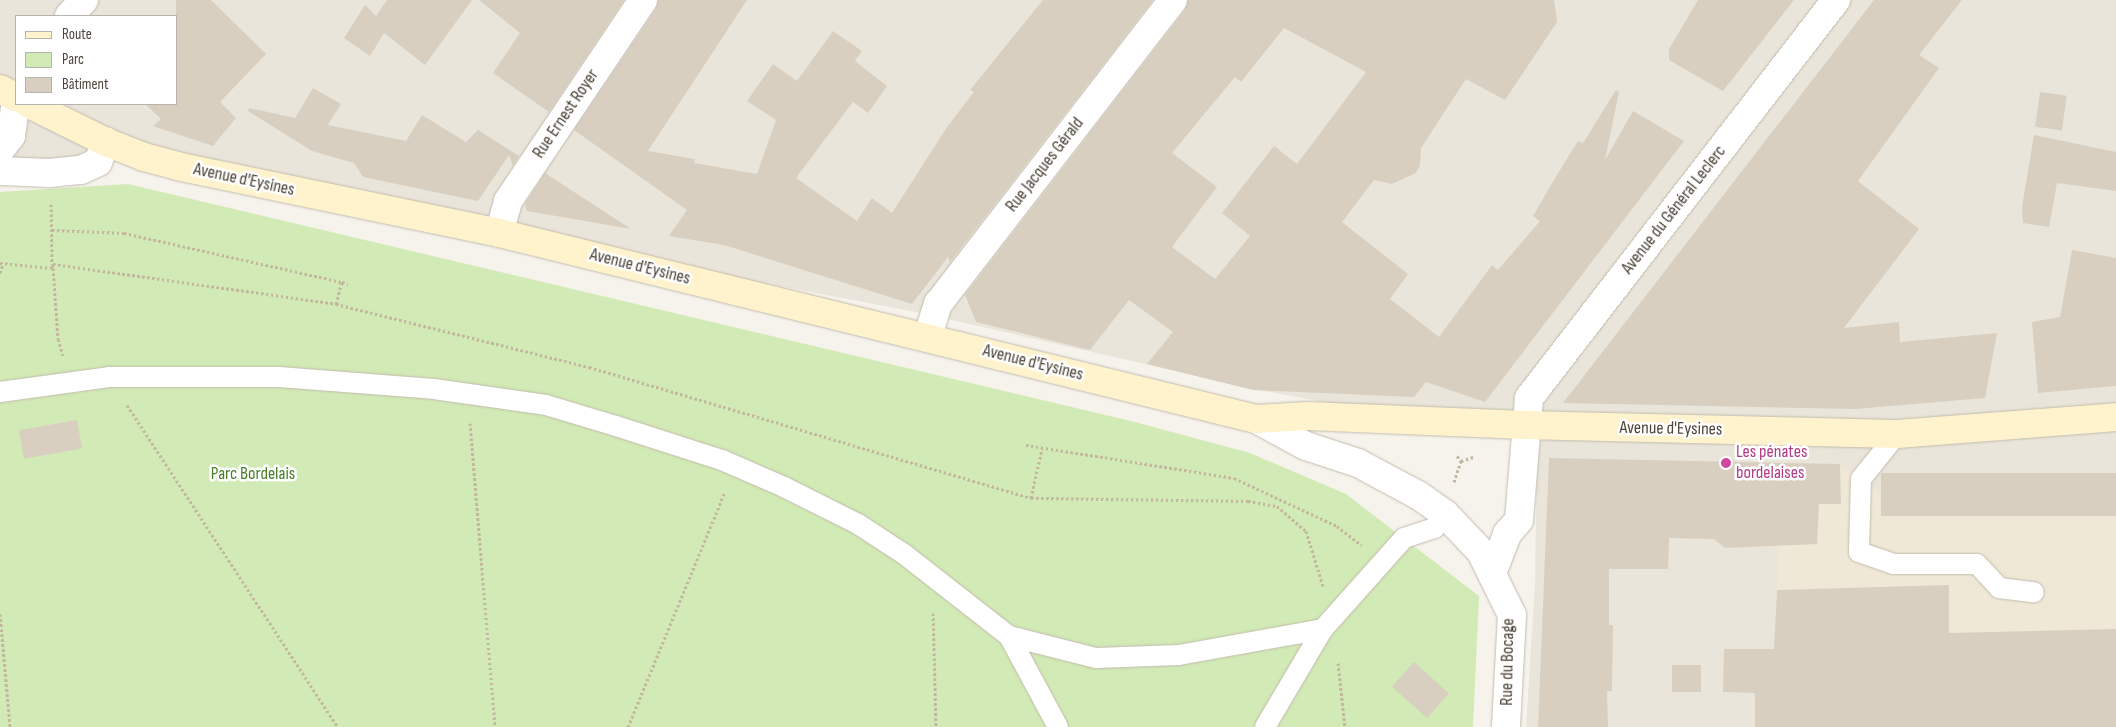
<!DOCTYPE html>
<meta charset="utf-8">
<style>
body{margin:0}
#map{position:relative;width:2116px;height:727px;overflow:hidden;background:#f6f3ec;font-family:"Sofia Sans Condensed",sans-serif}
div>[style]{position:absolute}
.residential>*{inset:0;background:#eae5da}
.education>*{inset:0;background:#efe8d6}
.green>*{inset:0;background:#d2eab5}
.building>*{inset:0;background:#d8cfc1;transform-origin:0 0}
.path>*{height:3px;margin-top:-1.5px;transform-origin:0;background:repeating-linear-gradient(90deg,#c4b79f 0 2.5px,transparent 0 5px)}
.roads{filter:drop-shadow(0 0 1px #c2bbae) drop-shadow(0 0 1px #c2bbae)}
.lane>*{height:20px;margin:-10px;padding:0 10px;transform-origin:10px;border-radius:10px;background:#fff}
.street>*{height:28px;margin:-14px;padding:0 14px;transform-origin:14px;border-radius:14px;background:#fff}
.secondary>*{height:28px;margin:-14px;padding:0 14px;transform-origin:14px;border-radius:14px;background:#fff3cd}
.dots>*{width:14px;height:14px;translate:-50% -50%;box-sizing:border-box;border:2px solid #fff;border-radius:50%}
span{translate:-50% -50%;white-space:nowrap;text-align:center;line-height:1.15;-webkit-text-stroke:5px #fff;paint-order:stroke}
.street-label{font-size:18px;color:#4b4439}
.hotel-label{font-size:18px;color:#b23c85}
.left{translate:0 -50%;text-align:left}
.park-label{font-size:18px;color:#4a7f2a}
.legend{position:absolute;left:15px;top:15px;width:162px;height:90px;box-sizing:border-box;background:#fff;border:1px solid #b7b4b0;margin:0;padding:6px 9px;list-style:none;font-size:15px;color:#4b4439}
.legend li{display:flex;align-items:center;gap:10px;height:25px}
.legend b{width:25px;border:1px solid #b7b4b0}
</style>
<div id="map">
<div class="residential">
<div style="clip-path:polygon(evenodd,0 0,2116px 0,2116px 727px,1526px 727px,1535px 583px,1537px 442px,1259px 390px,921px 313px,499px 233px,107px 142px,98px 162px,0 171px,0 0,16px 16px,176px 16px,176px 104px,16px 104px,16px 16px)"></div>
</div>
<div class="education">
<div style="clip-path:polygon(1782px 463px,1840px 464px,1882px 494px,2116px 473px,2116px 727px,1771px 727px)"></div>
</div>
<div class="green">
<div style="clip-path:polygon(128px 184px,1135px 422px,1250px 453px,1346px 494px,1479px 596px,1473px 727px,0 727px,0 192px)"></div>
</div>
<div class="building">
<div style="clip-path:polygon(176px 0,211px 0,266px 54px,220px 102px,236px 118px,213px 146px,153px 126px,161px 119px,145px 104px,176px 104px)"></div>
<div style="clip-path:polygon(387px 0,472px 0,425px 65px,384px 33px,370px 56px,344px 38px,365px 5px,376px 16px)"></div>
<div style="clip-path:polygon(479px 0,624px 0,549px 112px,493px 73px,520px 33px)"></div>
<div style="clip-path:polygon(658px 0,747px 0,648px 151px,695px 159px,694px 163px,757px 174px,776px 120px,747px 101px,773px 64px,797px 81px,833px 31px,862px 51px,855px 61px,887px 86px,868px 113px,853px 102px,796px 178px,857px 221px,872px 198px,892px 213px,947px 127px,974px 92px,970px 90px,1043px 0,1153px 0,950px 262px,948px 257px,912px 304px,724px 245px,669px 236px,687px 210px,574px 130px,656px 9px)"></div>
<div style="clip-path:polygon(evenodd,1188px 0,1554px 0,1557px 22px,1505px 100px,1466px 79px,1421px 148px,1420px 165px,1416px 173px,1392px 184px,1374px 180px,1342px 222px,1408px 274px,1390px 299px,1439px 337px,1492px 265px,1498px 270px,1540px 221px,1533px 216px,1555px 178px,1578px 141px,1583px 143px,1616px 90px,1619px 92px,1605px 160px,1633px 111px,1684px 141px,1485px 402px,1426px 382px,1414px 397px,1253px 390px,1147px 364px,1173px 332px,1129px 300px,1090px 350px,976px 322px,965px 295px,1185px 10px,1188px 0,1284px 28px,1366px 72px,1297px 164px,1274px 146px,1222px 213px,1250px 236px,1215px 279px,1172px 247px,1217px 187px,1172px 153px,1235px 77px,1241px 82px,1284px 28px)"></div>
<div style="clip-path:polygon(1698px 0,1794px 0,1723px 91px,1669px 60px,1669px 49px)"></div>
<div style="clip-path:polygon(1874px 0,1962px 0,1919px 55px,1939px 68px,1858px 181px,1919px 229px,1844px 328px,1899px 322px,1900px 342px,1997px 333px,1985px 398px,1855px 409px,1563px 403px)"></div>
<div style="clip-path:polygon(313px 88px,341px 104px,328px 125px,406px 141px,422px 115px,466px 142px,478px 130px,519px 156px,513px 166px,509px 155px,478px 201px,363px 177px,354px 163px,312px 151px,248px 111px,249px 108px,295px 118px)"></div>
<div style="left:2040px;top:92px;width:27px;height:35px;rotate:8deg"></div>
<div style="clip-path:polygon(2034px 135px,2116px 152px,2116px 191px,2057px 183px,2049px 227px,2023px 223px,2022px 207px)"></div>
<div style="clip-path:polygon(545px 173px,631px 229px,527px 211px,525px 204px)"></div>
<div style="clip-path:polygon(2072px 250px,2116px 258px,2116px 386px,2038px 393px,2032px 322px,2060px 317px)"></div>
<div style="left:77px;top:420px;width:29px;height:59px;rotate:80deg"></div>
<div style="clip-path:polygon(1549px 458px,1840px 464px,1841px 504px,1819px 504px,1817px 544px,1725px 548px,1714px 539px,1669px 538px,1668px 569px,1609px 569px,1609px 625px,1613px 625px,1612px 691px,1607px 691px,1608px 727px,1538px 727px)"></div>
<div style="left:2116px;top:473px;width:43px;height:235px;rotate:90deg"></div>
<div style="clip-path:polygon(1949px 585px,1949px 633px,2116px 629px,2116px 727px,1755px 727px,1755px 693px,1723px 692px,1724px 649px,1774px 649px,1777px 590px)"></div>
<div style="left:1414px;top:662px;width:47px;height:33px;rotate:42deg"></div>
<div style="left:1672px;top:665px;width:29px;height:27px"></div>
</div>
<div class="path">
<div style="left:51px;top:204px;width:61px;rotate:89.1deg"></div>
<div style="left:52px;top:230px;width:72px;rotate:2.4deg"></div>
<div style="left:124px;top:233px;width:223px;rotate:12.7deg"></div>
<div style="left:0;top:263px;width:52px;rotate:5.5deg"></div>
<div style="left:52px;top:268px;width:4px;rotate:-76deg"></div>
<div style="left:53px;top:264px;width:286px;rotate:8deg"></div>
<div style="left:336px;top:304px;width:261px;rotate:14deg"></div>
<div style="left:589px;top:367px;width:461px;rotate:16.5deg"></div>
<div style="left:1031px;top:498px;width:217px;rotate:0.8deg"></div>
<div style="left:1248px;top:501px;width:29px;rotate:10deg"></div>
<div style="left:1277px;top:506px;width:38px;rotate:41deg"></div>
<div style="left:1306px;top:531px;width:58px;rotate:72.8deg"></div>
<div style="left:53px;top:268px;width:71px;rotate:86deg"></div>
<div style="left:58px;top:339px;width:17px;rotate:73deg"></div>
<div style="left:0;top:273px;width:10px;rotate:-73deg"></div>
<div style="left:336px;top:304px;width:23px;rotate:-75deg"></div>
<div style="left:342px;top:282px;width:6px;rotate:18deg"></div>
<div style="left:127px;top:405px;width:385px;rotate:56.8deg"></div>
<div style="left:470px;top:423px;width:305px;rotate:85.3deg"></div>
<div style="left:1026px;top:445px;width:211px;rotate:9deg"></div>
<div style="left:1234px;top:478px;width:114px;rotate:25deg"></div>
<div style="left:1337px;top:526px;width:31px;rotate:38deg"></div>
<div style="left:1457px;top:456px;width:6px;rotate:51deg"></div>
<div style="left:1461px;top:461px;width:13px;rotate:-18deg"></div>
<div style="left:1454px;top:482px;width:22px;rotate:-72deg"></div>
<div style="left:1031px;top:498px;width:51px;rotate:-77.6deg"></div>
<div style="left:933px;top:613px;width:114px;rotate:88.5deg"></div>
<div style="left:0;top:614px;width:113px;rotate:84.9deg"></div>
<div style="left:1338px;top:663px;width:64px;rotate:83.8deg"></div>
<div style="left:628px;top:727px;width:254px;rotate:-67.6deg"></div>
</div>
<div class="roads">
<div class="lane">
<div style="left:0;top:392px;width:110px;rotate:-7.8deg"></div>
<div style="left:109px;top:377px;width:170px"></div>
<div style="left:279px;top:377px;width:155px;rotate:4.4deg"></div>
<div style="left:434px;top:389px;width:113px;rotate:8.1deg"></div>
<div style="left:546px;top:405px;width:73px;rotate:16.7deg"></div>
<div style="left:616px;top:426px;width:111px;rotate:17.8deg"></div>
<div style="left:722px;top:460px;width:68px;rotate:23.5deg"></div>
<div style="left:784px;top:487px;width:83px;rotate:26.6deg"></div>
<div style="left:858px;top:524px;width:55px;rotate:33.1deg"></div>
<div style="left:904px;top:554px;width:133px;rotate:38deg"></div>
<div style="left:1009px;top:636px;width:103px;rotate:61.7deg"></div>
<div style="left:1897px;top:434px;width:58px;rotate:128.7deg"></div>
<div style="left:1861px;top:479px;width:73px;rotate:91.6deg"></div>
<div style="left:1859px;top:552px;width:36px;rotate:19deg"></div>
<div style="left:1893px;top:564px;width:84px"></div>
<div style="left:1977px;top:564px;width:33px;rotate:47deg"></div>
<div style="left:1999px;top:588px;width:35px;rotate:7deg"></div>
<div style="left:1009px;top:636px;width:90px;rotate:14.2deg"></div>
<div style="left:1096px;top:658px;width:83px;rotate:-2.1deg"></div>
<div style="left:1179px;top:655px;width:146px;rotate:-10.2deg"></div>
<div style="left:1323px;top:629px;width:122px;rotate:-48.3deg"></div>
<div style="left:1404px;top:538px;width:32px;rotate:-18deg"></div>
<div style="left:1434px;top:528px;width:18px;rotate:-52deg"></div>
<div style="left:1265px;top:727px;width:114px;rotate:-59.4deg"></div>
</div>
<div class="street">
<div style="left:69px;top:16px;width:22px;rotate:-47deg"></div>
<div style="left:0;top:150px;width:18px;rotate:-52deg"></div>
<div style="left:11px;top:136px;width:34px;rotate:-82deg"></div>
<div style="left:0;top:171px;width:50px;rotate:2.3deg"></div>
<div style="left:50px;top:173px;width:31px;rotate:-6deg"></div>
<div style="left:81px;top:170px;width:19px;rotate:-25deg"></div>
<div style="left:98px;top:162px;width:22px;rotate:-68deg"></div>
<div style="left:499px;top:233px;width:33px;rotate:-74deg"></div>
<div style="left:508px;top:201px;width:242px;rotate:-56.1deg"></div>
<div style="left:928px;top:336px;width:34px;rotate:-73deg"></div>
<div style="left:938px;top:304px;width:384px;rotate:-52.3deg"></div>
<div style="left:1256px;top:419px;width:57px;rotate:28.4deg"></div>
<div style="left:1306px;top:446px;width:55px;rotate:18.1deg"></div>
<div style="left:1358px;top:463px;width:68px;rotate:28.1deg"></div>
<div style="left:1418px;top:495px;width:33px;rotate:35deg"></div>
<div style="left:1445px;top:514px;width:52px;rotate:46.5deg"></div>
<div style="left:1481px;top:552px;width:70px;rotate:63.8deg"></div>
<div style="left:1512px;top:615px;width:112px;rotate:93.1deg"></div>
<div style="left:1493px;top:571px;width:40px;rotate:-69deg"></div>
<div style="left:1507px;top:534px;width:18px;rotate:-49deg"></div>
<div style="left:1519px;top:520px;width:122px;rotate:-85.3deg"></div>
<div style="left:1529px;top:398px;width:503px;rotate:-52.35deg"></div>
</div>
<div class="secondary">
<div style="left:0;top:89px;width:18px;rotate:27deg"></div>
<div style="left:29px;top:104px;width:86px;rotate:26.3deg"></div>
<div style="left:106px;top:142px;width:41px;rotate:21.5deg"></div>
<div style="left:144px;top:157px;width:38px;rotate:15deg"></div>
<div style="left:181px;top:167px;width:325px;rotate:11.7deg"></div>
<div style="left:499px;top:233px;width:780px;rotate:13.8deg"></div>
<div style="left:1256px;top:419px;width:52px;rotate:-3.3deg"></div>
<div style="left:1308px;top:416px;width:216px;rotate:2.4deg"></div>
<div style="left:1524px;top:425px;width:373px;rotate:1.4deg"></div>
<div style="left:1897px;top:434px;width:220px;rotate:-4.4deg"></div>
</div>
</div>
<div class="dots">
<div style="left:1726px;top:463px;background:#d1479c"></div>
</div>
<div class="street-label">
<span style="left:566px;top:114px;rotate:-56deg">Rue Ernest Royer</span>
<span style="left:1045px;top:165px;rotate:-52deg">Rue Jacques Gérald</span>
<span style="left:244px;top:180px;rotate:12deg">Avenue d'Eysines</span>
<span style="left:1674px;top:210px;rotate:-52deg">Avenue du Général Leclerc</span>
<span style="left:640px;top:267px;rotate:14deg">Avenue d'Eysines</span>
<span style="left:1033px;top:363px;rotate:14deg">Avenue d'Eysines</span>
<span style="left:1671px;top:429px;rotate:1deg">Avenue d'Eysines</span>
<span style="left:1508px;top:662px;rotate:-89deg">Rue du Bocage</span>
</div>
<div class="hotel-label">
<span class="left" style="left:1736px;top:463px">Les pénates<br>bordelaises</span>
</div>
<div class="park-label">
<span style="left:253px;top:474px">Parc Bordelais</span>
</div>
<ul class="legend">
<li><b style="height:6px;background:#fff3cd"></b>Route</li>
<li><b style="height:14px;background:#d2eab5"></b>Parc</li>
<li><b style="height:14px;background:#d8cfc1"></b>Bâtiment</li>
</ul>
</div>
